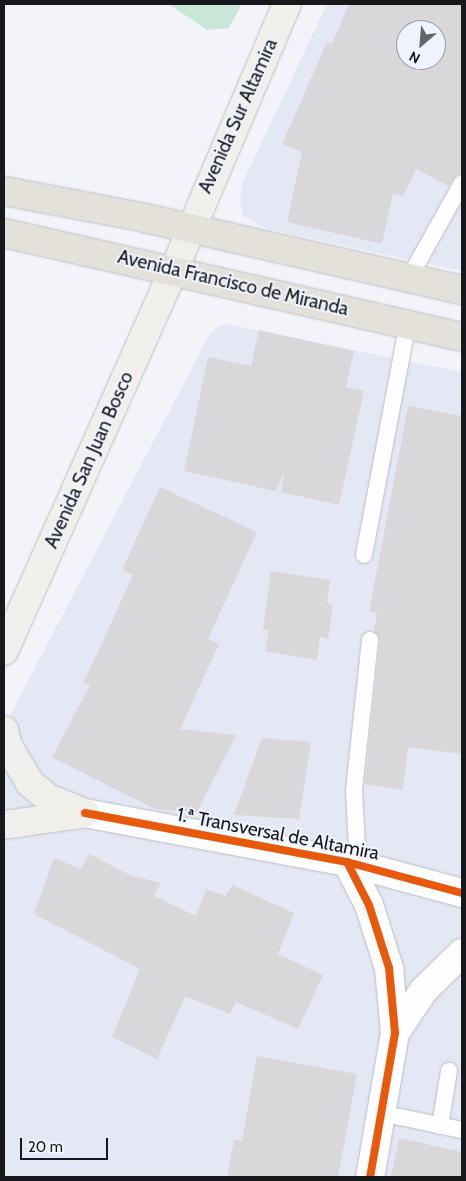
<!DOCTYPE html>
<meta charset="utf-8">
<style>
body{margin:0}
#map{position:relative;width:466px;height:1181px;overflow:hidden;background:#f2f4fa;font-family:Cabin,sans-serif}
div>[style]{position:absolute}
.built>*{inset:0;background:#e4e8f5}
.green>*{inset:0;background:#c8e7d8}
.building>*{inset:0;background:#d9d7da}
.roads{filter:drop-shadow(0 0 1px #bcbec2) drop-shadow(0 0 1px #bcbec2)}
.service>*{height:16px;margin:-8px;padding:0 8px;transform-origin:8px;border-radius:8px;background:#fdfdfe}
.minor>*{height:28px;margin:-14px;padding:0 14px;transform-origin:14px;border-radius:14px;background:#fdfdfe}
.secondary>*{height:28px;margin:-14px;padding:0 14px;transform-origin:14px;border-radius:14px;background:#f0efec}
.primary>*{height:28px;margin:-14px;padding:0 14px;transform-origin:14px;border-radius:14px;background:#e4e1db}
.cycleway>*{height:8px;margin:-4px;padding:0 4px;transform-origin:4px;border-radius:4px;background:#e8590c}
span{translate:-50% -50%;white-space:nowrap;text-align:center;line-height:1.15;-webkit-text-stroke:4px #eff3fd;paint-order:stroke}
.street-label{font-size:19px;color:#16181b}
.frame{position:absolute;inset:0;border:5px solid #16181b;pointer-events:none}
.north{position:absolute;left:396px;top:20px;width:50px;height:50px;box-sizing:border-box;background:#eff3fd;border:1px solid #989ba3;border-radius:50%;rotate:207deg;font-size:14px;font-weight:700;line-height:20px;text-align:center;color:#16181b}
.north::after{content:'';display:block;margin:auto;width:18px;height:22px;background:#636569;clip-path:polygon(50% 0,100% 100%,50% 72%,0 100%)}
.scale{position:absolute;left:20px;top:1138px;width:88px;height:22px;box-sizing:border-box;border:2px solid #16181b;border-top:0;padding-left:6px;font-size:15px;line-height:18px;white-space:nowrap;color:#16181b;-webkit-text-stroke:4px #eff3fd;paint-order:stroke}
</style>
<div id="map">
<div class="built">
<div style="clip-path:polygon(evenodd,327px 4px,462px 4px,462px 271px,267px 229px,243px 216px,240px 199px,243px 182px,327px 4px,406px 30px,436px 30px,436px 60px,406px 60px,406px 30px)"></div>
<div style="clip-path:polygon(226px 324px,462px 372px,462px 1177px,4px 1177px,4px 727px,207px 339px,217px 327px)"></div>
</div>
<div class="green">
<div style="clip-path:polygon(169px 4px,242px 4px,229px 28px,207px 30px)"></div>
</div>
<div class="building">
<div style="clip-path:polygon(evenodd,349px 4px,462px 4px,462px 173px,456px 175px,449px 186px,416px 169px,403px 197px,393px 193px,382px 244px,287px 222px,302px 152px,282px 144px,327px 42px,332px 44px,349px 4px,406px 30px,436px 30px,436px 60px,406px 60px,406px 30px)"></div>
<div style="clip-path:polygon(259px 330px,354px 351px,346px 387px,364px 391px,339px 505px,281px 492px,284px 473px,275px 491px,184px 471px,208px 357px,251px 366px)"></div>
<div style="clip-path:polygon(408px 406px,462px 416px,462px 754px,408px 747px,403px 790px,365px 784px,380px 641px,374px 631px,377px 613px,369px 612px)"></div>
<div style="clip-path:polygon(160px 487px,257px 532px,208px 639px,219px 644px,180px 729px,236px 735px,197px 812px,155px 809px,52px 757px,90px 685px,84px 682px,133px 575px,122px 570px)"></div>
<div style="clip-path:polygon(271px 571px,330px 580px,327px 602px,333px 605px,328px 639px,320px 637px,317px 660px,265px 651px,269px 630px,263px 630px)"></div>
<div style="clip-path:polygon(262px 738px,311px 742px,299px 819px,234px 815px)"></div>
<div style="clip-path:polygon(89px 854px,130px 875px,161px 883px,154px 896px,196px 916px,206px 889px,226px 896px,232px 885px,294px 913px,278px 954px,323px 975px,298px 1029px,236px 1002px,230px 1014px,185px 996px,157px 1059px,112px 1037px,140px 969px,34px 914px,54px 858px,81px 869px)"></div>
<div style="clip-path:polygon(257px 1056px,357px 1074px,338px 1177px,227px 1177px,234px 1140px,242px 1141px)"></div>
<div style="clip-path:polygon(399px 1138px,462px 1152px,462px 1177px,391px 1177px)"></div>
</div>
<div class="roads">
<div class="service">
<div style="left:409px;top:278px;width:109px;rotate:-60.8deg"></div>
<div style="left:364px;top:555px;width:236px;rotate:-79.3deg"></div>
<div style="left:358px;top:865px;width:75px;rotate:-93.1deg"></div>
<div style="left:354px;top:790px;width:151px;rotate:-83.9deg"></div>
<div style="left:381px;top:1113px;width:83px;rotate:11.9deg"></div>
<div style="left:440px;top:1126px;width:56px;rotate:-80.7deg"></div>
</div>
<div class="minor">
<div style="left:85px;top:813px;width:267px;rotate:10.6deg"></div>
<div style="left:347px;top:862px;width:119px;rotate:15.1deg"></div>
<div style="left:347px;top:862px;width:48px;rotate:62.9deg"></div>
<div style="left:369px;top:905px;width:66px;rotate:72.4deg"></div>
<div style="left:389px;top:968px;width:65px;rotate:84.7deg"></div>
<div style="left:395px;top:1033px;width:146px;rotate:99.8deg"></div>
<div style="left:395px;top:1033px;width:52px;rotate:-56deg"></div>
<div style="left:424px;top:990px;width:53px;rotate:-44.2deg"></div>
</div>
<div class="secondary">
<div style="left:4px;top:651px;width:417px;rotate:-66deg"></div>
<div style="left:174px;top:270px;width:289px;rotate:-67deg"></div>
<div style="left:4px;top:730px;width:14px;rotate:78deg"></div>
<div style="left:7px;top:744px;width:45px;rotate:59.5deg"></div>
<div style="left:30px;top:783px;width:23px;rotate:40deg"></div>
<div style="left:48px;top:798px;width:40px;rotate:22deg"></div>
<div style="left:4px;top:825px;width:78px;rotate:-8.1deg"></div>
</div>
<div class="primary">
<div style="left:4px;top:191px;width:144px;rotate:10.8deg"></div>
<div style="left:145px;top:218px;width:325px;rotate:12.8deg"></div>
<div style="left:4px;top:233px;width:470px;rotate:12.8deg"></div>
</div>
</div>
<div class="cycleway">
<div style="left:85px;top:813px;width:267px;rotate:10.6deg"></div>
<div style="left:347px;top:862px;width:119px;rotate:15.1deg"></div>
<div style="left:347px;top:862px;width:48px;rotate:62.9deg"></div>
<div style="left:369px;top:905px;width:66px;rotate:72.4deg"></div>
<div style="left:389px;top:968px;width:65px;rotate:84.7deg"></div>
<div style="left:395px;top:1033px;width:146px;rotate:99.8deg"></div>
</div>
<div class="street-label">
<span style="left:238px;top:116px;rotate:-66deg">Avenida Sur Altamira</span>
<span style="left:233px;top:283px;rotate:13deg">Avenida Francisco de Miranda</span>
<span style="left:89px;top:460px;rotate:-66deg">Avenida San Juan Bosco</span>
<span style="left:278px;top:834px;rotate:11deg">1.ª Transversal de Altamira</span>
</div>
<div class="frame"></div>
<div class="north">N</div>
<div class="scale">20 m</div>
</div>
